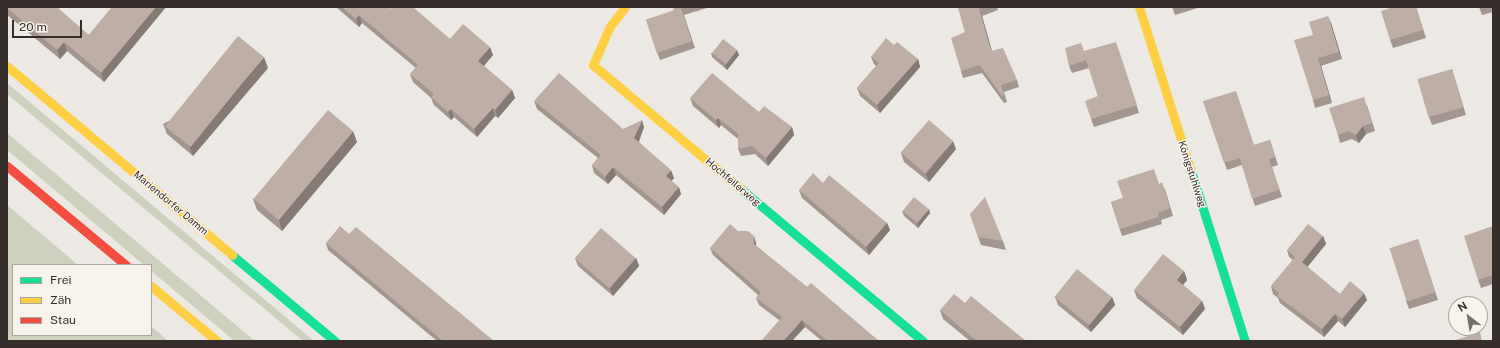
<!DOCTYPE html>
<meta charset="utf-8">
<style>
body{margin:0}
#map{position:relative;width:1500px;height:348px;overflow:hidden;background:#ece8e3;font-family:"Public Sans",sans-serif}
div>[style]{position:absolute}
.green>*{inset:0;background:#cdd1be;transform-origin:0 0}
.fast>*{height:9px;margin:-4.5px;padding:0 4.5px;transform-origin:4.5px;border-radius:4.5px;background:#16e098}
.slow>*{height:9px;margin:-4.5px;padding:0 4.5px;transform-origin:4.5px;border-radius:4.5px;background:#ffcf43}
.jam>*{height:9px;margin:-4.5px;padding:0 4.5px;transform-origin:4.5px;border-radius:4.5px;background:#f24e42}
.wall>*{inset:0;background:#a3968f}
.shaded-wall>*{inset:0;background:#857a74}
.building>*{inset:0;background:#beaea6;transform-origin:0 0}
span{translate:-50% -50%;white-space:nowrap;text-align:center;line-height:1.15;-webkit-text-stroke:3px #f8f3eb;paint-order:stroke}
.street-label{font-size:10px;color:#362e2a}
.frame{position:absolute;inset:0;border:8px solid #362e2a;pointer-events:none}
.legend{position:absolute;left:12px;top:264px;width:140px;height:72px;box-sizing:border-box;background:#f8f3eb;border:1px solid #aaa49e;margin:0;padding:5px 7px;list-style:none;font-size:12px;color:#362e2a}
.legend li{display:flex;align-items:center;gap:8px;height:20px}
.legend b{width:20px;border:1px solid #aaa49e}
.north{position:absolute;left:1448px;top:296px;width:40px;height:40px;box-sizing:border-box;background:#f8f3eb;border:1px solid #aaa49e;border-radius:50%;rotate:329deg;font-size:11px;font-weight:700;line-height:16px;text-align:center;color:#362e2a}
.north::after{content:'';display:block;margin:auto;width:14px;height:18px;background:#766f6b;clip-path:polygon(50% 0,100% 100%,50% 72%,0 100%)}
.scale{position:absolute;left:12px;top:20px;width:70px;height:18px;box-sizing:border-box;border:2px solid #362e2a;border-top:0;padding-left:5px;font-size:12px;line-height:14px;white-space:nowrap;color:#362e2a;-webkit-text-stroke:3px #f8f3eb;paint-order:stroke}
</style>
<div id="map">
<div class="green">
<div style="clip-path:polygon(7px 83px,314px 341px,303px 341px,7px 94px)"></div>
<div style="left:7px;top:133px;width:324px;height:13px;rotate:40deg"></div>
<div style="clip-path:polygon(7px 205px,78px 265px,13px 265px,13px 335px,151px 335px,151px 326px,168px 341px,7px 341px)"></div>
</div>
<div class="fast">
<div style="left:1191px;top:171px;width:178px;rotate:72.4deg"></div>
<div style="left:741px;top:189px;width:237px;rotate:39.9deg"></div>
<div style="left:232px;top:255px;width:134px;rotate:39.9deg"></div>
</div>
<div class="slow">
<div style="left:625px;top:7px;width:24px;rotate:128deg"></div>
<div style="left:610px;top:26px;width:43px;rotate:113.6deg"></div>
<div style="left:593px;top:65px;width:193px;rotate:40deg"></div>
<div style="left:1139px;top:7px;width:172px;rotate:72.4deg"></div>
<div style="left:7px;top:66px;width:294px;rotate:40deg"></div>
<div style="left:151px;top:286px;width:86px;rotate:39.8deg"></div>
</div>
<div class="jam">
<div style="left:7px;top:166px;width:155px;rotate:39.8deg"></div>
</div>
<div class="wall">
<div style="clip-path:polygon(7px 7px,89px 35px,112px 7px,166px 7px,104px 82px,67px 51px,60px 59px,7px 15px)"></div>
<div style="clip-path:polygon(336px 7px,387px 7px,390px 9px,450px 39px,493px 55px,484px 66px,512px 90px,515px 98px,498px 118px,495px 116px,477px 137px,454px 117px,451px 120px,434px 105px,431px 98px,413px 82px,410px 74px,416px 68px,362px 23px,359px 27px)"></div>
<div style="clip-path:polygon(673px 7px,707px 7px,707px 8px,684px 15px,695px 48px,660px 60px,657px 52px,674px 10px)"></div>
<div style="clip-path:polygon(958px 7px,997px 7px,998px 10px,982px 16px,992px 51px,1017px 80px,1019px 87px,1004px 92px,1007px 102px,1004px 103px,982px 73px,963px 78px,961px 71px,965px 32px)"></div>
<div style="clip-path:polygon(1172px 7px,1201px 7px,1175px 15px)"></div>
<div style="clip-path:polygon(1394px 7px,1416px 7px,1426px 38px,1393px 48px,1390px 40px)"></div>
<div style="clip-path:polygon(1479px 7px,1493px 7px,1493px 12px,1482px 15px)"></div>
<div style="clip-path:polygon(1331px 23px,1342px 59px,1321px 66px,1332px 103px,1315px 108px,1313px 100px,1313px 35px)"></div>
<div style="clip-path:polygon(894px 45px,918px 59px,920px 67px,880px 113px,860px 96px,857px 88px,876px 66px,874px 64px,871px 57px)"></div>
<div style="clip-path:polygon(1118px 49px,1139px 113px,1094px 127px,1091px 119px,1098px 96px,1089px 68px,1072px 73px,1069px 66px,1084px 51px)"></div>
<div style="clip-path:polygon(711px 53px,739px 55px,727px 70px,712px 57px)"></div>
<div style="clip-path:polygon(268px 68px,193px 156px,167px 134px,163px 124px)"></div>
<div style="clip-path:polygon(1452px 69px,1466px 115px,1432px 125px,1429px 117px)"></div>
<div style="clip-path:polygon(690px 98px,759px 112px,792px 127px,794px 135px,768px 166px,755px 154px,741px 156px,738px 149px,738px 139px,721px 125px,719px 128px,693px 106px)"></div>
<div style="clip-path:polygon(534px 101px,623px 129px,644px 127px,639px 142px,674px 178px,671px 181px,681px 194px,664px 215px,616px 175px,608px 184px,594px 173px,592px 165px,598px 158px,537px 109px)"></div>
<div style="clip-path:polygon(1203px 101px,1254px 145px,1270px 140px,1278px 165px,1272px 167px,1282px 197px,1255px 206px,1242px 165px,1227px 170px)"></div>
<div style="clip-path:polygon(1367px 105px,1375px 131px,1366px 134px,1359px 143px,1352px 139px,1340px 143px,1338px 135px)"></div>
<div style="clip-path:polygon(357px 142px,282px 231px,257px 210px,253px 199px)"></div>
<div style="clip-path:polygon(956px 149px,929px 182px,904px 162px,901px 153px)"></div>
<div style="clip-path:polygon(823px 183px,887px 223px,890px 230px,869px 255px,802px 198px,799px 190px)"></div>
<div style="clip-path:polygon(1159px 184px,1165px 189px,1173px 216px,1161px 220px,1162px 224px,1122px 236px,1111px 202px,1123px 198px)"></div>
<div style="clip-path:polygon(902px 211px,930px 213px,918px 228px,904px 216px)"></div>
<div style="clip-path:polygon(970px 214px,1003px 241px,1006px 250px,981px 245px)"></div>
<div style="clip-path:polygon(1493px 226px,1493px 284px,1481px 288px,1478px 280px)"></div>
<div style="clip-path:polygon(738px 231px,756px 243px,756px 246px,807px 287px,879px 341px,822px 341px,805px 327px,779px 320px,759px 305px,756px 298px,758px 295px,713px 255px,710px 248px)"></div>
<div style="clip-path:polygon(349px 234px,494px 341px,437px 341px,328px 250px,326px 243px)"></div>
<div style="clip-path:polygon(1323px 236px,1326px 244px,1307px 267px,1340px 294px,1367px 300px,1345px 327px,1338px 321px,1324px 337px,1280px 303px,1278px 298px,1273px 294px,1271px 286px,1293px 260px,1289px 257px,1287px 250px)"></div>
<div style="clip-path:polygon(1418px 239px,1438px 300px,1409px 309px,1406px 301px)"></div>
<div style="clip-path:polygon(575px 258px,636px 258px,639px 266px,613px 296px,578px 266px)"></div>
<div style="clip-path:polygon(1184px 271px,1187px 280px,1183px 285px,1202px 301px,1205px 309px,1183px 335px,1137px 298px,1134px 290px)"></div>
<div style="clip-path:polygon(1055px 297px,1112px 297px,1115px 305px,1091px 332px,1058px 305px)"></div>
<div style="clip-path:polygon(965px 303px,1026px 341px,970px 341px,943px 319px,940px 310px)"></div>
</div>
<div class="shaded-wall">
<div style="clip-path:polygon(156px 7px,166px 7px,104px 82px,101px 73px)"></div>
<div style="clip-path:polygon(979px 8px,982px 16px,992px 51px,989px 43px)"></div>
<div style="clip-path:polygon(359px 15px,362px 23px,359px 27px,356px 19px)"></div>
<div style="clip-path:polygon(1328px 16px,1331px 23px,1342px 59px,1339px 52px)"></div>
<div style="clip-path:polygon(64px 42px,67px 51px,60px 59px,57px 50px)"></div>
<div style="clip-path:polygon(490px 47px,493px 55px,481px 69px,478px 61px)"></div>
<div style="clip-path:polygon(737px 50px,739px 55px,727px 70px,725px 65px)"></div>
<div style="clip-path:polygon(264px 57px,268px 68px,193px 156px,189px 146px)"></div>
<div style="clip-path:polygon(1318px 58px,1321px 66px,1332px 103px,1329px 95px)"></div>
<div style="clip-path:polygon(918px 59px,920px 67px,880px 113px,877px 105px)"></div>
<div style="clip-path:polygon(512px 90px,515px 98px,498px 118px,495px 110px)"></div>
<div style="clip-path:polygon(493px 108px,495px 116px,477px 137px,474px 129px)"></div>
<div style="clip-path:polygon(451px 109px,454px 117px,451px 120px,448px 112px)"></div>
<div style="clip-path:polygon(718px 118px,721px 125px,719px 128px,716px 120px)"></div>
<div style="clip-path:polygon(642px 120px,644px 127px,637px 145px,634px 138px)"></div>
<div style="clip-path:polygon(1363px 126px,1366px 134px,1359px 143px,1356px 135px)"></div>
<div style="clip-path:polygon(792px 127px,794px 135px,768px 166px,766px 158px)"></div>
<div style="clip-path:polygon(353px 131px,357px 142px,282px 231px,279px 220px)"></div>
<div style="clip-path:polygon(953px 141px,956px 149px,929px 182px,926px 174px)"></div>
<div style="clip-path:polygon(613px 167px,616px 175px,608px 184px,605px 177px)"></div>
<div style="clip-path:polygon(671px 170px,674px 178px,669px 184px,666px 176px)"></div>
<div style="clip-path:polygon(679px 187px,681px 194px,664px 215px,662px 207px)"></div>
<div style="clip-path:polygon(929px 209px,930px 213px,918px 228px,917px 223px)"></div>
<div style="clip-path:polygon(887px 223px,890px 230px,869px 255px,866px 247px)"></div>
<div style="clip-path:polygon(754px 236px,756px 243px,757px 251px,754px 244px)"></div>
<div style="clip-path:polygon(1323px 236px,1326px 244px,1305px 270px,1302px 262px)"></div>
<div style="clip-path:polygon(636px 258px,639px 266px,613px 296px,610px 288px)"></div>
<div style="clip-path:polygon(1184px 271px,1187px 280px,1180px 288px,1177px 280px)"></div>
<div style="clip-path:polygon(1364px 293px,1367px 300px,1345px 327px,1342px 319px)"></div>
<div style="clip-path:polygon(1112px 297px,1115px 305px,1091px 332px,1088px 324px)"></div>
<div style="clip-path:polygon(1202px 301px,1205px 309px,1183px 335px,1180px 327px)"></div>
<div style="clip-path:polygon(1335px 314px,1338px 321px,1324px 337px,1322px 329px)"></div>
<div style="clip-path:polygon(802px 320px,805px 327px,792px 341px,783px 341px)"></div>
</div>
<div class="building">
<div style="clip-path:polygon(7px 7px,57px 7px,89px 35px,112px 7px,156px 7px,101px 73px,64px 42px,57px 50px,7px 8px)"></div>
<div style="clip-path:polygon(342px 7px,387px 7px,390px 9px,392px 7px,413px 7px,450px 39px,463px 24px,490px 47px,478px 61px,512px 90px,495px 110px,493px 108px,474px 129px,451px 109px,448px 112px,431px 97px,434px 94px,410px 74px,418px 65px,359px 15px,356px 19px)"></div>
<div style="clip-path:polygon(673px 7px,683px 7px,674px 10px)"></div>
<div style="clip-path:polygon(958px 7px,982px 7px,979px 8px,991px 51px,1003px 48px,1017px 80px,1001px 85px,1004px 95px,1002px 96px,980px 65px,961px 71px,951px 38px,965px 32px)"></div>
<div style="clip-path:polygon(1394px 7px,1416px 7px,1423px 30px,1390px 40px,1381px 11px)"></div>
<div style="left:681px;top:8px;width:35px;height:37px;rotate:72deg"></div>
<div style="clip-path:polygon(1328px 16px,1339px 52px,1318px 58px,1329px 95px,1313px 100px,1294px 40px,1313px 35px,1309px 22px)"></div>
<div style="left:238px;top:36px;width:33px;height:116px;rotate:39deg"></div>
<div style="clip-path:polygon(886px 38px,894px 45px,897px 42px,918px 59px,877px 105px,857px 88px,879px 63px,871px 57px)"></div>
<div style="left:723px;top:39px;width:18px;height:18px;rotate:38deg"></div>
<div style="clip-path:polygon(1116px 42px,1137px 105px,1091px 119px,1085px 101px,1098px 96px,1086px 60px,1069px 66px,1065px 48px,1081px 43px,1084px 51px)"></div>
<div style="left:1452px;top:69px;width:40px;height:36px;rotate:74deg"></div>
<div style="clip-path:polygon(559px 73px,623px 129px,642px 120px,634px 138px,671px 170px,666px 176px,679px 187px,662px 207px,613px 167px,605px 177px,592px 165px,601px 155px,534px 101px)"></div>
<div style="clip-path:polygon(712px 73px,759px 112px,764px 106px,792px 127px,766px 158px,752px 146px,738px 149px,738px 134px,718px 118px,716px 120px,690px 98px)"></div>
<div style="clip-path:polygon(1236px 91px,1254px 145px,1270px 140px,1275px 157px,1269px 159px,1279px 190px,1252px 199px,1240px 158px,1224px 163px,1203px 101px)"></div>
<div style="clip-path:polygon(1364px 97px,1372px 123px,1363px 126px,1356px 135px,1349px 131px,1338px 135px,1329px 108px)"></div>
<div style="left:328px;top:110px;width:33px;height:116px;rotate:40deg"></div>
<div style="left:929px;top:120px;width:32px;height:43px;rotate:41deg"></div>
<div style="clip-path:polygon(1154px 169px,1159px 184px,1162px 182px,1170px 208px,1158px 213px,1159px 217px,1120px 229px,1111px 202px,1123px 198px,1117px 181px)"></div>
<div style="clip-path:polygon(813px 173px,823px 183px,829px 175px,887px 223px,866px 247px,799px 190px)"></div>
<div style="left:914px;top:197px;width:19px;height:18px;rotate:39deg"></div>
<div style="clip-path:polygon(985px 197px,1003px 241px,978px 237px,970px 214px)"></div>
<div style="clip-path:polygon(730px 224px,738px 231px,748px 231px,754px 236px,754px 244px,807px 287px,811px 283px,879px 341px,828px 341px,802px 320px,783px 341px,761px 341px,782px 317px,756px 298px,761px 292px,710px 248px)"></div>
<div style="clip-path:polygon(1308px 224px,1323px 236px,1302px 262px,1340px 294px,1350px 281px,1364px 293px,1342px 319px,1335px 314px,1322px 329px,1277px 296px,1279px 293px,1271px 286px,1295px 257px,1287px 250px)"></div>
<div style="clip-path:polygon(340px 226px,349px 234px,356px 227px,494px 341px,443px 341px,326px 243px)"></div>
<div style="clip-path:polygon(1493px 226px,1493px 275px,1478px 280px,1464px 236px)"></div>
<div style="left:601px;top:228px;width:46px;height:40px;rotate:41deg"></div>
<div style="left:1418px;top:239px;width:56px;height:30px;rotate:72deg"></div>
<div style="clip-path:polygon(1163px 254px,1184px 271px,1177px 280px,1202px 301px,1180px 327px,1134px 290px)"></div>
<div style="left:1077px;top:269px;width:45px;height:36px;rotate:39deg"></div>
<div style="clip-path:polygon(954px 294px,965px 303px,971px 296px,1026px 341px,977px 341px,940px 310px)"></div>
<div style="clip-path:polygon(1480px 332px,1482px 341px,1453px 341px)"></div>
</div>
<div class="street-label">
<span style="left:1192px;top:174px;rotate:72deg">Königstuhlweg</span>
<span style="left:733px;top:182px;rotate:40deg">Hochfeilerweg</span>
<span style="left:171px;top:203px;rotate:40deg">Mariendorfer Damm</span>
</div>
<div class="frame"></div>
<ul class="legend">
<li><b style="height:5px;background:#16e098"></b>Frei</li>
<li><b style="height:5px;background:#ffcf43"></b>Zäh</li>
<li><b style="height:5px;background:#f24e42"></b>Stau</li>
</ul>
<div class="north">N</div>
<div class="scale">20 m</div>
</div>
